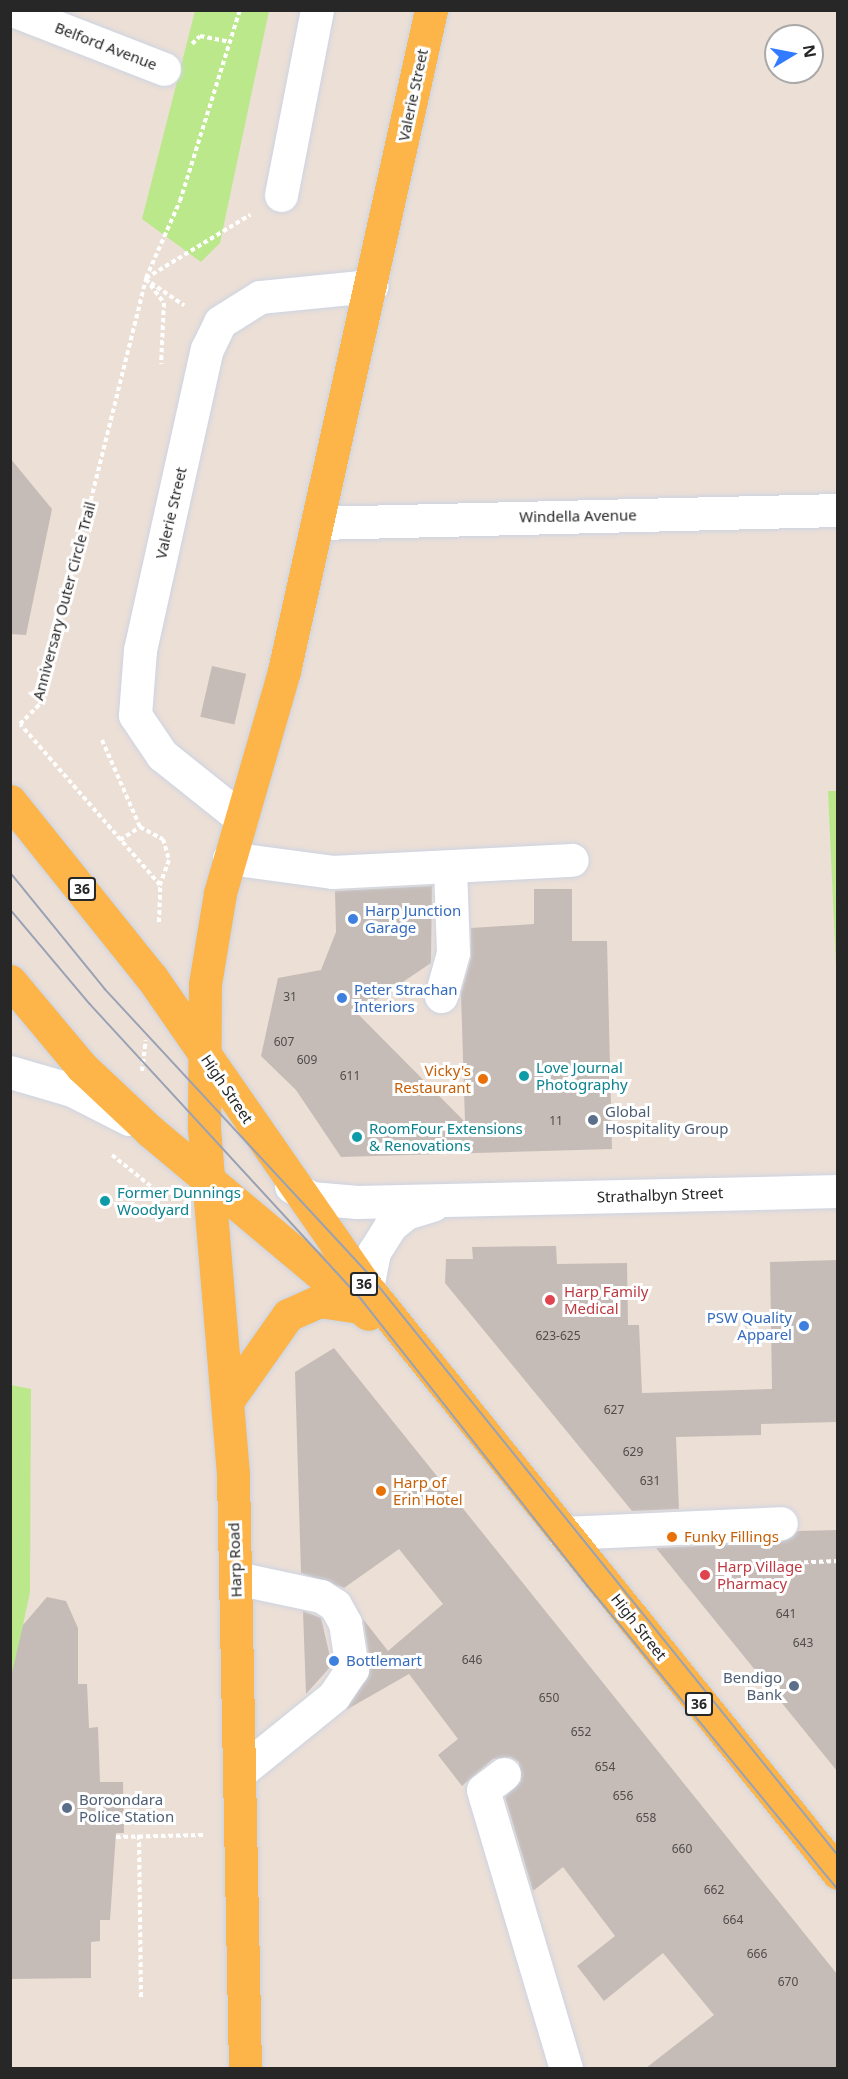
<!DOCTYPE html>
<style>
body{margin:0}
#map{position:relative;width:848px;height:2079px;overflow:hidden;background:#ecdfd6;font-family:"Noto Sans",sans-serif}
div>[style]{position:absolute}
.green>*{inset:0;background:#bce88c}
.building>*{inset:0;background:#c6bcb7;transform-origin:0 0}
.path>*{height:4px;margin-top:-2px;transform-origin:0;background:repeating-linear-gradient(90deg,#fff 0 4.5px,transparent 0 7.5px)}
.roads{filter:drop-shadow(0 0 2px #ccd4e2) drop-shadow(0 0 2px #ccd4e2)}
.minor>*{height:33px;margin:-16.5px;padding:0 16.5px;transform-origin:16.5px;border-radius:16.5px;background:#fff}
.major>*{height:33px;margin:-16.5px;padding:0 16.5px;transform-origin:16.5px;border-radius:16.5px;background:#fdb449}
.tram>*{height:1.5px;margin:-0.75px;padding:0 0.75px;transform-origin:0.75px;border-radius:0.75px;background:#99a2b4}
.dots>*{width:16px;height:16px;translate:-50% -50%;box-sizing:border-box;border:3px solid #fff;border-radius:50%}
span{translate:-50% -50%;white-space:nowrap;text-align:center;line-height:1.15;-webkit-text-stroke:6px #fff;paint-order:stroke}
.number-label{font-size:12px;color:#4f4c4b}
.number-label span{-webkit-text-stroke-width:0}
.shield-label span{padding:2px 4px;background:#fff;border:2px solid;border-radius:4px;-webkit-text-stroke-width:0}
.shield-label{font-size:14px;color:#272727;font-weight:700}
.street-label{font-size:15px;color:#272727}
.shop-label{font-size:15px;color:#366cbe}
.left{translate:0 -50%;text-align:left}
.right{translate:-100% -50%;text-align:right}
.culture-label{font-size:15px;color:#0d838f}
.food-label{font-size:15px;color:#c56008}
.service-label{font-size:15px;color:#4e5e75}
.health-label{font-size:15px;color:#be3a42}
.frame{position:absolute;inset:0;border:12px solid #272727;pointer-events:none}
.north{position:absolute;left:764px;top:24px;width:60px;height:60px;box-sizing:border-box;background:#fff;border:2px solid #a9a9a9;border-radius:50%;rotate:80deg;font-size:16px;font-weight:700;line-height:24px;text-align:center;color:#272727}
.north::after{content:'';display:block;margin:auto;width:21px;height:27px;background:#307bff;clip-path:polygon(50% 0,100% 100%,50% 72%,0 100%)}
</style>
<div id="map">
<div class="green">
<div style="clip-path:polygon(195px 11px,269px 11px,220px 243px,201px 262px,142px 219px)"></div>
<div style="clip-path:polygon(828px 791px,838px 791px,837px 989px)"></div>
<div style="clip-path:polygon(11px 1385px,31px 1389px,30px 1592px,11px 1681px)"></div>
</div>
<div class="building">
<div style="clip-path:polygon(10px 458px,52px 509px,26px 635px,10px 634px)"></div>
<div style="left:212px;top:666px;width:35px;height:52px;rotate:13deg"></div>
<div style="clip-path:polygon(432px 886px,431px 963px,357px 1013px,465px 1122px,461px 994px,471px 958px,471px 928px,534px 924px,534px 889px,572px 889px,572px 941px,607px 941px,612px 1149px,341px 1157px,296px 1090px,261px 1056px,278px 978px,321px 970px,336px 932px,335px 891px)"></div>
<div style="clip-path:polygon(556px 1246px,557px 1264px,627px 1263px,628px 1325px,639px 1325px,642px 1393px,772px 1389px,770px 1262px,837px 1260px,837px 1422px,761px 1424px,761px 1435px,676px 1437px,679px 1509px,632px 1511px,445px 1283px,446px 1259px,473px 1259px,472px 1247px)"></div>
<div style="clip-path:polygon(334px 1348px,837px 1974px,837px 2068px,646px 2068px,714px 2015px,663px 1953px,604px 2001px,577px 1966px,615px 1936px,563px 1867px,533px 1891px,505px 1797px,521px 1781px,519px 1762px,511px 1757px,493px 1759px,462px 1786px,438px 1755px,458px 1739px,409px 1674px,346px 1710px,371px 1667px,363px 1619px,388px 1651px,443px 1604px,399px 1549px,344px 1588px,301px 1573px,295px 1372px)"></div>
<div style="clip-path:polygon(837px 1530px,837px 1771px,656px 1548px,782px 1542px,798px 1531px)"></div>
<div style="clip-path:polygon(47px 1597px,66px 1601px,78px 1628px,78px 1684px,87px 1684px,89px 1728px,98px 1727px,100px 1782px,123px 1782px,124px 1833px,116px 1833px,110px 1920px,100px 1920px,100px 1941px,91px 1942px,91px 1978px,10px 1979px,10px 1681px,23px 1625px)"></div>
<div style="clip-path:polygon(303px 1611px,321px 1618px,332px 1665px,306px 1694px)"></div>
</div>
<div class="path">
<div style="left:192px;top:44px;width:11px;rotate:-45deg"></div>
<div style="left:200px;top:36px;width:31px;rotate:11deg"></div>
<div style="left:146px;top:278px;width:122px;rotate:-31.2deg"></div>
<div style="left:146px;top:279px;width:30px;rotate:53deg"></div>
<div style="left:164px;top:303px;width:61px;rotate:92.8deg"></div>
<div style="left:151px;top:283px;width:40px;rotate:34deg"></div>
<div style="left:102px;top:740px;width:95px;rotate:66.4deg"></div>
<div style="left:120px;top:840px;width:24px;rotate:-33deg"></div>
<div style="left:140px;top:827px;width:26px;rotate:28deg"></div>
<div style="left:163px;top:839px;width:22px;rotate:74deg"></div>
<div style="left:169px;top:860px;width:27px;rotate:110deg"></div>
<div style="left:159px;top:922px;width:37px;rotate:-88deg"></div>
<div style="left:160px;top:885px;width:213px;rotate:-131deg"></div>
<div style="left:20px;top:724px;width:28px;rotate:-45deg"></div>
<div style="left:40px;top:704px;width:439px;rotate:-76deg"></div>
<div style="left:146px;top:278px;width:84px;rotate:-66.2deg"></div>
<div style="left:180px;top:201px;width:200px;rotate:-72.6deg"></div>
<div style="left:142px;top:1071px;width:31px;rotate:-83deg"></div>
<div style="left:112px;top:1155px;width:53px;rotate:38.8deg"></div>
<div style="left:789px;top:1563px;width:49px;rotate:-2.3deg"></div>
<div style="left:139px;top:1835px;width:164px;rotate:89.3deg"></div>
<div style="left:116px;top:1837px;width:87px;rotate:-1.3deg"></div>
</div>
<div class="roads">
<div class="minor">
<div style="left:13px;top:10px;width:162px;rotate:21.3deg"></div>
<div style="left:281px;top:195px;width:188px;rotate:-79deg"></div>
<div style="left:318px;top:523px;width:520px;rotate:-1.43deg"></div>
<div style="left:241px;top:818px;width:101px;rotate:-141.4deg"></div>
<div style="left:162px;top:755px;width:48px;rotate:-124deg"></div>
<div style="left:135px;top:715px;width:65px;rotate:-85.6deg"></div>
<div style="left:140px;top:650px;width:308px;rotate:-77.5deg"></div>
<div style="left:207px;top:349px;width:30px;rotate:-64deg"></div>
<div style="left:220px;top:322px;width:47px;rotate:-32deg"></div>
<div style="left:260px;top:297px;width:112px;rotate:-5.7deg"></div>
<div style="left:229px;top:858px;width:104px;rotate:7.7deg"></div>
<div style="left:332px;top:872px;width:240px;rotate:-2.9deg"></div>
<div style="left:441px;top:996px;width:45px;rotate:-74.4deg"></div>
<div style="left:453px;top:953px;width:84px;rotate:-92deg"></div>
<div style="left:10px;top:1072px;width:65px;rotate:16.2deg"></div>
<div style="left:72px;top:1090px;width:64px;rotate:27deg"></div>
<div style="left:291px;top:1186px;width:23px;rotate:31deg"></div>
<div style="left:311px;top:1198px;width:46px;rotate:5deg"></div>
<div style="left:357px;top:1202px;width:481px;rotate:-1.3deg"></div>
<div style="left:367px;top:1288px;width:37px;rotate:-79deg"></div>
<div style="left:374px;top:1252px;width:31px;rotate:-58deg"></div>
<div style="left:390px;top:1226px;width:21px;rotate:-39deg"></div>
<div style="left:406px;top:1213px;width:28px;rotate:-17deg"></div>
<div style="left:564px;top:1533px;width:217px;rotate:-2.6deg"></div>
<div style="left:236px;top:1578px;width:87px;rotate:12deg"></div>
<div style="left:321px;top:1596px;width:17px;rotate:33deg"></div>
<div style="left:335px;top:1605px;width:21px;rotate:61deg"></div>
<div style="left:345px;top:1623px;width:47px;rotate:81.3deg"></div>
<div style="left:352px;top:1669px;width:32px;rotate:124deg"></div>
<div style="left:334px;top:1696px;width:121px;rotate:141deg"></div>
<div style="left:504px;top:1774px;width:26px;rotate:143deg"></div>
<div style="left:483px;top:1790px;width:290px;rotate:73.4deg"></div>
</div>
<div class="major">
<div style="left:10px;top:801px;width:227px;rotate:51.3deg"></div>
<div style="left:152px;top:978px;width:377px;rotate:55.3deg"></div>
<div style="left:367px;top:1288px;width:751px;rotate:51.16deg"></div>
<div style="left:10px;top:981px;width:112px;rotate:50.1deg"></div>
<div style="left:82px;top:1067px;width:92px;rotate:43.2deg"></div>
<div style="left:149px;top:1130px;width:286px;rotate:40deg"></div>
<div style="left:228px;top:1400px;width:104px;rotate:-54.8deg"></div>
<div style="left:288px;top:1315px;width:34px;rotate:-24deg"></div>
<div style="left:319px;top:1301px;width:41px;rotate:8.3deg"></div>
<div style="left:245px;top:2068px;width:594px;rotate:-91.16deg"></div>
<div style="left:233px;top:1474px;width:349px;rotate:-94.8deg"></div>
<div style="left:204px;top:1126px;width:142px;rotate:-89.6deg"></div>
<div style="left:205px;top:984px;width:92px;rotate:-80.6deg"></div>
<div style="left:220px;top:893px;width:231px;rotate:-73.9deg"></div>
<div style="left:284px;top:671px;width:677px;rotate:-77.46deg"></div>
</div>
</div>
<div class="tram">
<div style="left:10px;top:872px;width:151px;rotate:50.9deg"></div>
<div style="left:105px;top:989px;width:388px;rotate:47.2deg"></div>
<div style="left:369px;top:1274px;width:747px;rotate:51.09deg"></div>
<div style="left:10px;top:909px;width:124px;rotate:49.9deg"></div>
<div style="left:90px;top:1004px;width:402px;rotate:47.4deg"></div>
<div style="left:362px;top:1300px;width:365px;rotate:51.7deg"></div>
<div style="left:588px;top:1586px;width:393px;rotate:50.5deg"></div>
</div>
<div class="dots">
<div style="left:353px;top:919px;background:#3f7fe0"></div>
<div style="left:342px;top:998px;background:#3f7fe0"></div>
<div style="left:524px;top:1076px;background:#0f9aa8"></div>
<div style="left:483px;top:1079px;background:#e8710a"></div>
<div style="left:593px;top:1120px;background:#5c6f8a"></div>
<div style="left:357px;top:1137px;background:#0f9aa8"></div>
<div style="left:105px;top:1201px;background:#0f9aa8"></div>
<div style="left:550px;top:1300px;background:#e0444e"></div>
<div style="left:804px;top:1326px;background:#3f7fe0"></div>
<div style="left:381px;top:1491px;background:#e8710a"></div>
<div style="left:672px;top:1537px;background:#e8710a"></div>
<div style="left:705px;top:1575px;background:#e0444e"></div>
<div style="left:334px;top:1661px;background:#3f7fe0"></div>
<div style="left:794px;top:1686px;background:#5c6f8a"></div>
<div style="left:67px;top:1808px;background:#5c6f8a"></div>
</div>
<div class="number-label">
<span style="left:290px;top:997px">31</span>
<span style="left:284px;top:1042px">607</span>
<span style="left:307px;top:1060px">609</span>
<span style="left:350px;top:1076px">611</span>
<span style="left:556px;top:1121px">11</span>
<span style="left:558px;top:1336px">623-625</span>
<span style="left:614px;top:1410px">627</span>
<span style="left:633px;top:1452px">629</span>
<span style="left:650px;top:1481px">631</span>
<span style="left:786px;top:1614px">641</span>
<span style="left:803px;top:1643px">643</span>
<span style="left:472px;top:1660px">646</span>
<span style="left:549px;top:1698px">650</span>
<span style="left:581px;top:1732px">652</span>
<span style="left:605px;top:1767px">654</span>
<span style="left:623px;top:1796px">656</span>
<span style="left:646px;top:1818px">658</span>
<span style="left:682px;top:1849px">660</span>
<span style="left:714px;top:1890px">662</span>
<span style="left:733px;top:1920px">664</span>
<span style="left:757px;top:1954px">666</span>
<span style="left:788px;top:1982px">670</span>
</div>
<div class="shield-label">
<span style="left:82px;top:889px">36</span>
<span style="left:364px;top:1284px">36</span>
<span style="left:699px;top:1704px">36</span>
</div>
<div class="street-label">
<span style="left:106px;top:46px;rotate:21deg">Belford Avenue</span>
<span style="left:413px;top:95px;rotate:-78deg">Valerie Street</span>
<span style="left:171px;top:513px;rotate:-77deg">Valerie Street</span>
<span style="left:578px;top:516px;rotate:-1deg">Windella Avenue</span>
<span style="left:64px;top:601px;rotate:-75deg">Anniversary Outer Circle Trail</span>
<span style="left:227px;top:1089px;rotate:56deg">High Street</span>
<span style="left:660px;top:1195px;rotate:-2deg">Strathalbyn Street</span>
<span style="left:235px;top:1560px;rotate:-92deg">Harp Road</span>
<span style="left:639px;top:1627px;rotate:52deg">High Street</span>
</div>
<div class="shop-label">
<span class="left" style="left:365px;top:919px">Harp Junction<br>Garage</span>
<span class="left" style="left:354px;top:998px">Peter Strachan<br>Interiors</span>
<span class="right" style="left:792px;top:1326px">PSW Quality<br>Apparel</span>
<span class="left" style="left:346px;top:1661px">Bottlemart</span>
</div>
<div class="culture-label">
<span class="left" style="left:536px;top:1076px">Love Journal<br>Photography</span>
<span class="left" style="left:369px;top:1137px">RoomFour Extensions<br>&amp; Renovations</span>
<span class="left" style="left:117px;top:1201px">Former Dunnings<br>Woodyard</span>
</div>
<div class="food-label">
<span class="right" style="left:471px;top:1079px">Vicky's<br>Restaurant</span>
<span class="left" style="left:393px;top:1491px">Harp of<br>Erin Hotel</span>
<span class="left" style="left:684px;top:1537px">Funky Fillings</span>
</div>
<div class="service-label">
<span class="left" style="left:605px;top:1120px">Global<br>Hospitality Group</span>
<span class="right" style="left:782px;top:1686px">Bendigo<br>Bank</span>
<span class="left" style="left:79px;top:1808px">Boroondara<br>Police Station</span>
</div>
<div class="health-label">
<span class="left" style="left:564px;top:1300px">Harp Family<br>Medical</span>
<span class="left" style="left:717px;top:1575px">Harp Village<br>Pharmacy</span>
</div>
<div class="frame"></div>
<div class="north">N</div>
</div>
